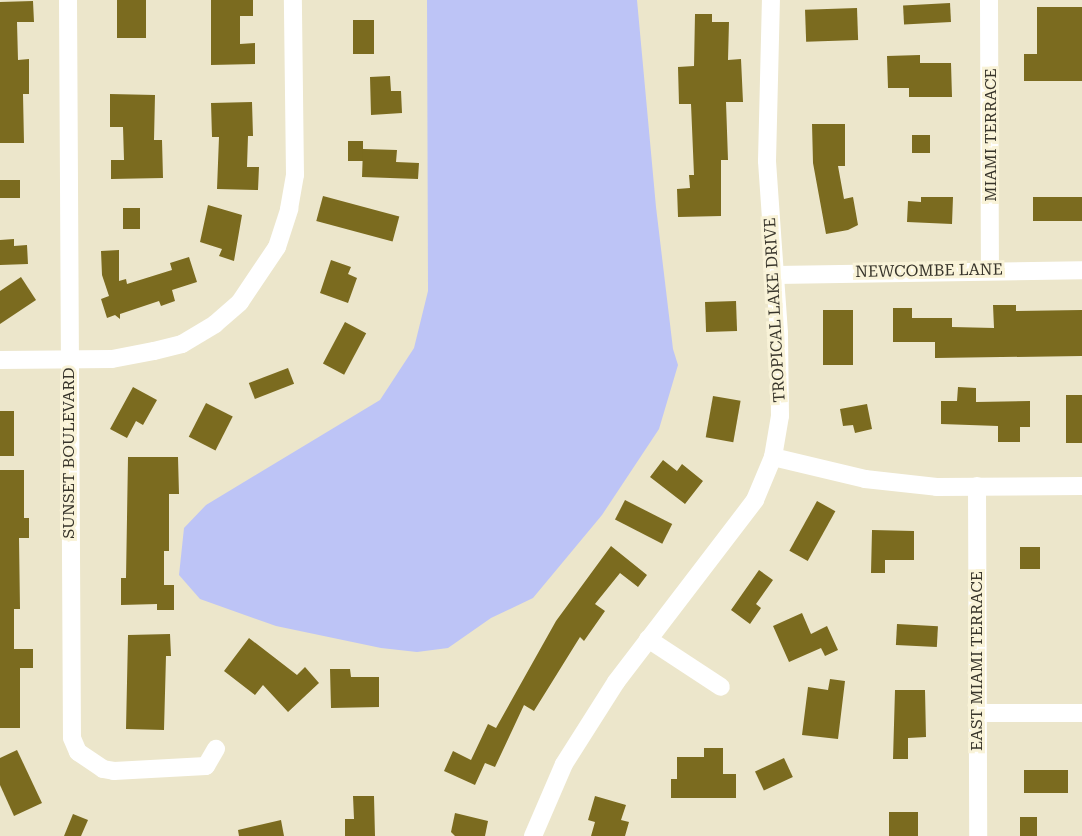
<!DOCTYPE html>
<style>
body{margin:0}
#map{position:relative;width:1082px;height:836px;overflow:hidden;background:#ece6cb;font-family:"Roboto Serif",serif}
div>[style]{position:absolute}
.water>*{inset:0;background:#bdc4f6}
.building>*{inset:0;background:#7b6b1f;transform-origin:0 0}
.street>*{height:18px;margin:-9px;padding:0 9px;transform-origin:9px;border-radius:9px;background:#fff}
span{translate:-50% -50%;white-space:nowrap;text-align:center;line-height:1.15;-webkit-text-stroke:6px #f9f3d8;paint-order:stroke}
.street-label{font-size:16px;color:#37342a}
</style>
<div id="map">
<div class="water">
<div style="clip-path:polygon(427px 0,637px 0,656px 207px,673px 349px,678px 365px,659px 429px,602px 515px,533px 598px,491px 618px,448px 648px,417px 652px,381px 648px,276px 626px,200px 599px,179px 575px,184px 528px,206px 505px,380px 400px,414px 348px,428px 291px)"></div>
</div>
<div class="building">
<div style="left:117px;top:0;width:29px;height:38px"></div>
<div style="clip-path:polygon(211px 0,253px 0,253px 16px,240px 16px,240px 44px,255px 43px,255px 64px,211px 65px)"></div>
<div style="clip-path:polygon(33px 1px,34px 22px,17px 22px,18px 60px,29px 59px,29px 94px,23px 94px,24px 143px,0 143px,0 2px)"></div>
<div style="left:950px;top:3px;width:19px;height:47px;rotate:87deg"></div>
<div style="clip-path:polygon(1037px 7px,1082px 7px,1082px 81px,1024px 81px,1024px 54px,1037px 54px)"></div>
<div style="left:857px;top:8px;width:32px;height:52px;rotate:88deg"></div>
<div style="clip-path:polygon(695px 14px,712px 14px,712px 22px,729px 22px,728px 60px,741px 59px,743px 102px,726px 102px,728px 160px,721px 160px,721px 216px,678px 217px,677px 189px,690px 188px,689px 175px,694px 175px,691px 104px,679px 104px,678px 67px,694px 66px)"></div>
<div style="left:353px;top:20px;width:21px;height:34px"></div>
<div style="clip-path:polygon(920px 55px,920px 63px,951px 63px,952px 97px,909px 97px,909px 88px,888px 88px,887px 56px)"></div>
<div style="clip-path:polygon(390px 76px,391px 91px,401px 91px,402px 113px,371px 115px,370px 77px)"></div>
<div style="clip-path:polygon(110px 94px,155px 95px,154px 140px,162px 140px,163px 178px,111px 179px,111px 160px,124px 160px,123px 127px,110px 127px)"></div>
<div style="clip-path:polygon(252px 102px,253px 136px,248px 136px,247px 167px,259px 167px,258px 190px,217px 189px,219px 137px,212px 137px,211px 103px)"></div>
<div style="clip-path:polygon(812px 124px,845px 124px,845px 166px,838px 166px,844px 199px,853px 197px,858px 225px,848px 230px,826px 234px,813px 163px)"></div>
<div style="left:912px;top:135px;width:18px;height:18px"></div>
<div style="left:348px;top:141px;width:15px;height:20px"></div>
<div style="clip-path:polygon(363px 149px,397px 150px,396px 162px,419px 163px,418px 179px,362px 177px)"></div>
<div style="left:20px;top:180px;width:18px;height:20px;rotate:90deg"></div>
<div style="left:323px;top:196px;width:79px;height:26px;rotate:15deg"></div>
<div style="clip-path:polygon(921px 197px,953px 197px,952px 224px,907px 222px,908px 201px,921px 202px)"></div>
<div style="left:1033px;top:197px;width:49px;height:24px"></div>
<div style="clip-path:polygon(208px 205px,242px 215px,234px 261px,219px 256px,222px 249px,200px 242px)"></div>
<div style="left:123px;top:208px;width:17px;height:21px"></div>
<div style="clip-path:polygon(14px 239px,14px 246px,27px 245px,28px 264px,0 265px,0 240px)"></div>
<div style="clip-path:polygon(119px 250px,119px 281px,126px 279px,127px 284px,172px 270px,170px 263px,189px 257px,197px 282px,172px 290px,175px 301px,161px 306px,159px 301px,120px 314px,120px 319px,115px 315px,107px 318px,101px 299px,109px 296px,102px 275px,101px 251px)"></div>
<div style="clip-path:polygon(331px 260px,351px 267px,348px 274px,357px 278px,348px 303px,320px 293px)"></div>
<div style="clip-path:polygon(21px 277px,36px 300px,0 324px,0 291px)"></div>
<div style="left:736px;top:301px;width:30px;height:31px;rotate:88deg"></div>
<div style="clip-path:polygon(993px 305px,1016px 305px,1016px 311px,1082px 310px,1082px 356px,935px 358px,935px 342px,893px 342px,893px 308px,912px 308px,912px 318px,952px 318px,952px 327px,994px 328px)"></div>
<div style="left:823px;top:310px;width:30px;height:55px"></div>
<div style="left:345px;top:322px;width:24px;height:47px;rotate:28deg"></div>
<div style="left:288px;top:368px;width:17px;height:42px;rotate:69deg"></div>
<div style="clip-path:polygon(133px 387px,157px 400px,143px 425px,136px 421px,127px 438px,110px 429px)"></div>
<div style="clip-path:polygon(958px 387px,976px 388px,976px 402px,1030px 401px,1030px 427px,1020px 427px,1020px 442px,998px 442px,998px 426px,941px 424px,941px 401px,957px 401px)"></div>
<div style="left:1066px;top:395px;width:16px;height:48px"></div>
<div style="left:713px;top:396px;width:28px;height:42px;rotate:10deg"></div>
<div style="left:206px;top:403px;width:30px;height:38px;rotate:27deg"></div>
<div style="clip-path:polygon(867px 404px,872px 429px,855px 433px,853px 425px,843px 426px,840px 409px)"></div>
<div style="left:0;top:411px;width:14px;height:45px"></div>
<div style="clip-path:polygon(128px 457px,178px 457px,179px 494px,169px 494px,169px 551px,164px 551px,164px 585px,174px 585px,174px 610px,157px 610px,157px 604px,121px 605px,121px 578px,126px 578px)"></div>
<div style="clip-path:polygon(663px 460px,677px 471px,682px 464px,703px 481px,685px 504px,650px 477px)"></div>
<div style="clip-path:polygon(0 470px,24px 470px,24px 518px,29px 518px,29px 538px,19px 538px,20px 609px,14px 609px,14px 649px,33px 649px,33px 668px,20px 668px,20px 728px,0 728px)"></div>
<div style="left:625px;top:500px;width:53px;height:22px;rotate:27deg"></div>
<div style="left:817px;top:501px;width:21px;height:57px;rotate:29deg"></div>
<div style="clip-path:polygon(872px 530px,914px 531px,914px 560px,885px 560px,885px 573px,871px 573px)"></div>
<div style="clip-path:polygon(611px 546px,647px 575px,638px 587px,620px 573px,595px 604px,605px 611px,584px 641px,580px 637px,534px 711px,524px 705px,495px 767px,485px 763px,475px 785px,444px 771px,453px 751px,471px 760px,488px 724px,496px 728px,556px 621px)"></div>
<div style="left:1020px;top:547px;width:20px;height:22px"></div>
<div style="clip-path:polygon(759px 570px,773px 580px,756px 604px,761px 608px,750px 624px,731px 610px)"></div>
<div style="clip-path:polygon(802px 613px,811px 634px,827px 626px,838px 650px,825px 656px,821px 648px,789px 662px,773px 626px)"></div>
<div style="left:897px;top:624px;width:41px;height:21px;rotate:3deg"></div>
<div style="clip-path:polygon(170px 634px,171px 656px,166px 656px,164px 730px,126px 729px,128px 635px)"></div>
<div style="clip-path:polygon(249px 638px,297px 675px,305px 667px,319px 683px,288px 712px,263px 685px,255px 695px,224px 671px)"></div>
<div style="clip-path:polygon(330px 669px,350px 669px,351px 677px,379px 677px,379px 707px,331px 708px)"></div>
<div style="clip-path:polygon(830px 679px,845px 681px,838px 739px,802px 735px,808px 687px,828px 690px)"></div>
<div style="clip-path:polygon(895px 690px,925px 690px,926px 737px,908px 738px,908px 759px,893px 759px)"></div>
<div style="clip-path:polygon(704px 748px,723px 748px,723px 774px,736px 774px,736px 798px,671px 798px,671px 779px,677px 779px,677px 757px,704px 757px)"></div>
<div style="clip-path:polygon(17px 750px,42px 803px,14px 816px,0 785px,0 758px)"></div>
<div style="left:784px;top:758px;width:21px;height:32px;rotate:65deg"></div>
<div style="left:1024px;top:770px;width:44px;height:23px"></div>
<div style="clip-path:polygon(353px 796px,374px 796px,375px 836px,345px 836px,345px 819px,354px 819px)"></div>
<div style="clip-path:polygon(595px 796px,626px 805px,621px 820px,629px 822px,625px 836px,591px 836px,595px 822px,588px 820px)"></div>
<div style="left:918px;top:812px;width:24px;height:29px;rotate:90deg"></div>
<div style="clip-path:polygon(455px 813px,488px 821px,485px 836px,455px 836px,451px 832px)"></div>
<div style="clip-path:polygon(73px 814px,88px 820px,81px 836px,64px 836px)"></div>
<div style="left:1037px;top:817px;width:19px;height:17px;rotate:90deg"></div>
<div style="clip-path:polygon(281px 820px,284px 836px,239px 836px,238px 830px)"></div>
</div>
<div class="street">
<div style="left:68px;top:0;width:738px;rotate:89.69deg"></div>
<div style="left:72px;top:738px;width:15px;rotate:67deg"></div>
<div style="left:78px;top:752px;width:30px;rotate:34deg"></div>
<div style="left:103px;top:769px;width:11px;rotate:10deg"></div>
<div style="left:114px;top:771px;width:92px;rotate:-3.1deg"></div>
<div style="left:206px;top:766px;width:20px;rotate:-60deg"></div>
<div style="left:989px;top:0;width:270px;rotate:89.8deg"></div>
<div style="left:776px;top:275px;width:306px;rotate:-0.9deg"></div>
<div style="left:0;top:360px;width:112px;rotate:-0.5deg"></div>
<div style="left:112px;top:359px;width:43px;rotate:-10.8deg"></div>
<div style="left:154px;top:351px;width:29px;rotate:-14deg"></div>
<div style="left:182px;top:344px;width:39px;rotate:-31deg"></div>
<div style="left:215px;top:324px;width:33px;rotate:-41deg"></div>
<div style="left:240px;top:302px;width:66px;rotate:-56.1deg"></div>
<div style="left:277px;top:247px;width:40px;rotate:-72deg"></div>
<div style="left:289px;top:209px;width:35px;rotate:-80deg"></div>
<div style="left:295px;top:175px;width:175px;rotate:-90.7deg"></div>
<div style="left:773px;top:457px;width:95px;rotate:13.4deg"></div>
<div style="left:865px;top:479px;width:72px;rotate:6.3deg"></div>
<div style="left:937px;top:487px;width:145px;rotate:-0.4deg"></div>
<div style="left:977px;top:486px;width:350px;rotate:89.8deg"></div>
<div style="left:648px;top:639px;width:87px;rotate:33.3deg"></div>
<div style="left:978px;top:713px;width:104px"></div>
<div style="left:533px;top:836px;width:78px;rotate:-66.7deg"></div>
<div style="left:564px;top:764px;width:97px;rotate:-57.6deg"></div>
<div style="left:616px;top:682px;width:229px;rotate:-52.6deg"></div>
<div style="left:755px;top:500px;width:47px;rotate:-67.3deg"></div>
<div style="left:773px;top:457px;width:42px;rotate:-80.3deg"></div>
<div style="left:780px;top:416px;width:83px;rotate:-90.7deg"></div>
<div style="left:779px;top:333px;width:172px;rotate:-94deg"></div>
<div style="left:767px;top:161px;width:161px;rotate:-88.6deg"></div>
</div>
<div class="street-label">
<span style="left:991px;top:135px;rotate:-90deg">MIAMI TERRACE</span>
<span style="left:929px;top:271px;rotate:-1deg">NEWCOMBE LANE</span>
<span style="left:775px;top:310px;rotate:-93deg">TROPICAL LAKE DRIVE</span>
<span style="left:69px;top:453px;rotate:-90deg">SUNSET BOULEVARD</span>
<span style="left:977px;top:661px;rotate:-90deg">EAST MIAMI TERRACE</span>
</div>
</div>
